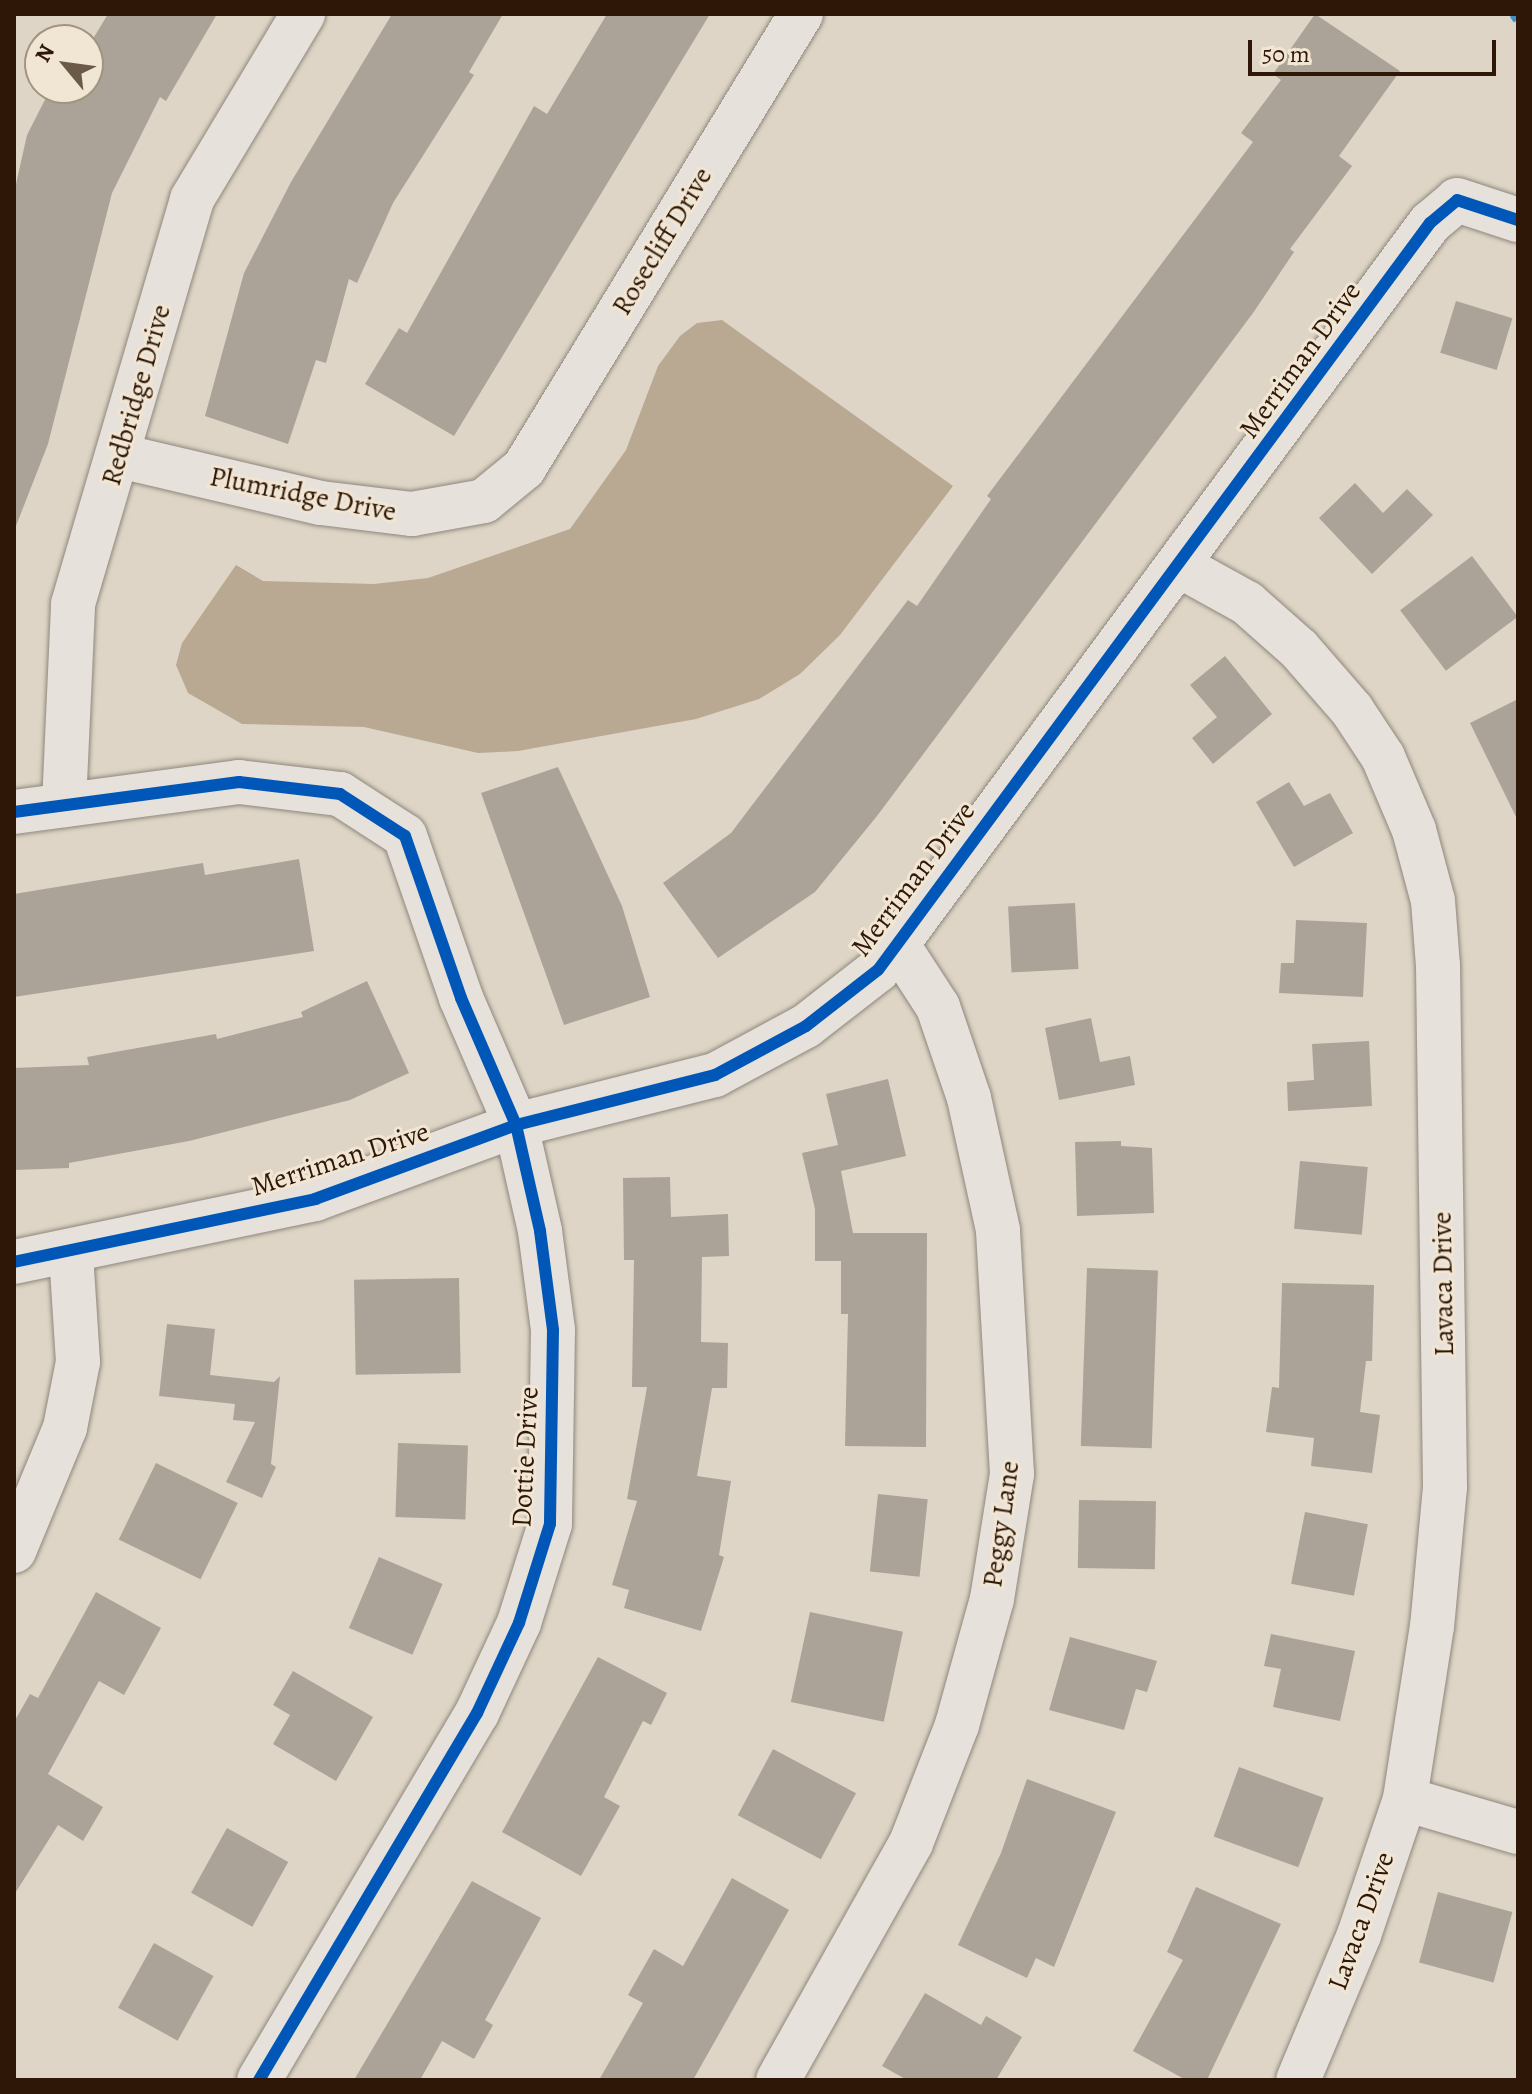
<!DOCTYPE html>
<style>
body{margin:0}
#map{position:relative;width:1532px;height:2094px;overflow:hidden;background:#ded5c6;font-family:Alegreya,serif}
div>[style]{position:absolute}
.water>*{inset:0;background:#b9a993}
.building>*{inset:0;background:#aba398;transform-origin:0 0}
.roads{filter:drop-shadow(0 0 2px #8f877d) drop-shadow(0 0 2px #8f877d)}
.minor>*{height:44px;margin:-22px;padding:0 22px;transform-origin:22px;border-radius:22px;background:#e6e1da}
.quiet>*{height:10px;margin-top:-5px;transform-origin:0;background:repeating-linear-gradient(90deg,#3c93d1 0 20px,transparent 0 30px)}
.cycleway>*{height:12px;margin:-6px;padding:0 6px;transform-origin:6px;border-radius:6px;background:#0057b8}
span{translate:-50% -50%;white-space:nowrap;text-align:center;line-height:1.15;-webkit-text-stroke:6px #f1e5d3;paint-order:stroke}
.street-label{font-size:28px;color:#2e1706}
.frame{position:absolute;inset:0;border:16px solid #2e1706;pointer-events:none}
.north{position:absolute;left:24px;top:24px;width:80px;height:80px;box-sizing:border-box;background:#f1e5d3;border:2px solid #a39381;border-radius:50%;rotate:299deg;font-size:22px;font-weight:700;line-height:32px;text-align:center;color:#2e1706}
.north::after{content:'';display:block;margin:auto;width:28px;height:36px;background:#6c5a49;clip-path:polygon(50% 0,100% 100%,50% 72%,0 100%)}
.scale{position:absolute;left:1248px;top:40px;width:248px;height:36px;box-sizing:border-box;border:4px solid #2e1706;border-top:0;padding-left:10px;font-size:24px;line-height:28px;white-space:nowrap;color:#2e1706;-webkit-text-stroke:6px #f1e5d3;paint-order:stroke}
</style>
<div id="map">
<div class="water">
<div style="clip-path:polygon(722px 320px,953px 486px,840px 635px,800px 674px,759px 699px,696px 719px,518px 751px,478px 753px,364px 727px,242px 724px,188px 693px,176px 665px,182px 643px,236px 565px,263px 581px,374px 584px,428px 578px,570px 529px,626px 450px,658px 366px,680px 336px,697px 323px)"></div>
</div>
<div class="building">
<div style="clip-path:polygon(108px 14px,217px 14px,166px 101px,160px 97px,112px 193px,48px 444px,14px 531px,14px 193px,27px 135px,51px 88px,88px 88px,88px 47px)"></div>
<div style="clip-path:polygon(392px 14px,503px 14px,469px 72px,474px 75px,393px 203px,357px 283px,349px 279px,326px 363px,316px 360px,288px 444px,205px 416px,244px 273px,291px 182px)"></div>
<div style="clip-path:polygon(607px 14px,710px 14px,454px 436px,365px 384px,399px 328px,407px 333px,534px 106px,547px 114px)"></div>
<div style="clip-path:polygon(1315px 14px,1400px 71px,1339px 156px,1352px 166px,1290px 249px,1294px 252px,1253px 313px,877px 816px,815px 892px,718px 958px,663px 883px,731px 833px,908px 600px,917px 606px,991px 499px,987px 496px,1253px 142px,1241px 133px,1281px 80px,1273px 74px)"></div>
<div style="left:1456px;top:301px;width:59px;height:54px;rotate:17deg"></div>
<div style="clip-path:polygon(1355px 483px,1383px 513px,1407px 489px,1433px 515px,1372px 574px,1319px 518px)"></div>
<div style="left:1472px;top:556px;width:76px;height:90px;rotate:53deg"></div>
<div style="clip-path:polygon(1225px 656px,1272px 714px,1213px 764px,1192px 738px,1217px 717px,1190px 685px)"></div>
<div style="clip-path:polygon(1518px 699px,1518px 821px,1470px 723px)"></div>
<div style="clip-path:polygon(558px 767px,622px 906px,650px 997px,564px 1025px,481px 793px)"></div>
<div style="clip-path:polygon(1289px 782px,1304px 806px,1330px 793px,1353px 833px,1294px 867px,1256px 802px)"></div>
<div style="clip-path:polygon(299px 859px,314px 951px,14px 997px,14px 894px,203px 863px,205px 875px)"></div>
<div style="left:1075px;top:903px;width:66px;height:67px;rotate:87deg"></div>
<div style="clip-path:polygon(1296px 920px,1367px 923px,1363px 997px,1279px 993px,1281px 963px,1294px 963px)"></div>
<div style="clip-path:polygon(367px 981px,409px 1073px,350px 1100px,189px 1141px,69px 1163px,69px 1168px,14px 1170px,14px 1068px,89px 1065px,87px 1057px,216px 1034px,217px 1039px,303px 1017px,301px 1012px)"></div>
<div style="clip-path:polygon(1091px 1018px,1100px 1062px,1130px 1056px,1135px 1085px,1059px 1100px,1045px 1028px)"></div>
<div style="clip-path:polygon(1369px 1041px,1372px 1106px,1288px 1111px,1287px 1082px,1314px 1080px,1312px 1044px)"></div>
<div style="clip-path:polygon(888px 1079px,906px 1156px,841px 1171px,853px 1233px,927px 1233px,926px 1447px,845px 1446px,848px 1314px,841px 1314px,841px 1261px,815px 1261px,815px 1209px,802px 1153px,838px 1145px,826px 1094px)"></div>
<div style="clip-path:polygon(1121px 1141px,1121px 1146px,1152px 1148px,1154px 1213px,1077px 1216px,1075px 1142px)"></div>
<div style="left:1300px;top:1161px;width:68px;height:68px;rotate:5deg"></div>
<div style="clip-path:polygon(670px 1177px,671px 1217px,728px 1214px,729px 1256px,702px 1257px,701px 1342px,728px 1343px,727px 1388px,712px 1388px,697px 1476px,731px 1481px,719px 1555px,724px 1557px,701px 1631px,624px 1608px,629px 1590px,612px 1585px,637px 1501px,627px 1499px,647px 1387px,632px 1387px,634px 1260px,624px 1260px,623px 1178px)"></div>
<div style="left:1087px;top:1268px;width:71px;height:178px;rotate:2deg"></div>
<div style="left:459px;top:1278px;width:95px;height:105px;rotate:89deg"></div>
<div style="clip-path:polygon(1282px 1283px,1374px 1285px,1372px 1361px,1366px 1361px,1360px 1412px,1380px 1415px,1372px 1473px,1311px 1466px,1314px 1438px,1266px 1432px,1272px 1387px,1279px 1388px)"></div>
<div style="clip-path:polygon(167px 1324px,215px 1329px,210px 1375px,274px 1382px,280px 1376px,271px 1464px,276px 1467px,262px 1498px,226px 1482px,255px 1422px,233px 1420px,235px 1404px,159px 1396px)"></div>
<div style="left:398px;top:1443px;width:70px;height:74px;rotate:2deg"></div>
<div style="left:156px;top:1463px;width:91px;height:85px;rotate:26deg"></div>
<div style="left:878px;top:1494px;width:50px;height:78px;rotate:6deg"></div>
<div style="left:1079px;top:1500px;width:77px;height:68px;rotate:1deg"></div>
<div style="left:1305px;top:1512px;width:64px;height:73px;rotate:11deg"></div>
<div style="left:379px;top:1557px;width:69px;height:77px;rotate:23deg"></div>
<div style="clip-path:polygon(96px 1592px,161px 1628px,124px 1695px,99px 1681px,48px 1774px,103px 1807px,83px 1841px,58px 1825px,14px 1895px,14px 1722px,30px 1694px,38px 1698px)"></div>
<div style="left:810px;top:1612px;width:95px;height:92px;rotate:12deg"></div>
<div style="clip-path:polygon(1271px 1634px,1355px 1651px,1340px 1721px,1273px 1707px,1281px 1669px,1264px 1666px)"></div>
<div style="clip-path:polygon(1070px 1637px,1157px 1661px,1147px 1692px,1136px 1689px,1124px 1730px,1049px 1710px)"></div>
<div style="clip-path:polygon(598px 1657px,667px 1693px,651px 1725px,643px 1721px,604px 1797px,620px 1806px,581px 1876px,502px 1832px)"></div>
<div style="clip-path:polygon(293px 1671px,373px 1717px,336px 1781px,273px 1744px,290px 1715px,273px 1705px)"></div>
<div style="left:773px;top:1749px;width:94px;height:75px;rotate:28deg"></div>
<div style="left:1239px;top:1767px;width:90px;height:74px;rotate:20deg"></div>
<div style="clip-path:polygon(1027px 1779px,1116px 1812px,1054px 1967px,1036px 1958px,1027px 1978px,958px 1945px,1001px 1853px)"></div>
<div style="left:227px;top:1828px;width:70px;height:74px;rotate:29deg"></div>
<div style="clip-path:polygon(732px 1878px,789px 1910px,693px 2080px,599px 2080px,643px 2003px,628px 1995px,654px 1949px,683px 1966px)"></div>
<div style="clip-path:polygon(472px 1881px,541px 1918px,485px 2020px,493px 2025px,474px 2059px,442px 2041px,420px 2080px,354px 2080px)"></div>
<div style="clip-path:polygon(1196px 1887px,1281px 1924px,1207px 2080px,1186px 2080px,1133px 2051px,1183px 1960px,1167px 1952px)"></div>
<div style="left:1438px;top:1892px;width:77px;height:73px;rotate:15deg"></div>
<div style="left:154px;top:1943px;width:68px;height:74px;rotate:29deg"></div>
<div style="clip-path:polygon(925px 1993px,981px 2025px,986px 2016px,1022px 2037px,996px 2080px,907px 2080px,882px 2066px)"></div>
</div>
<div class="roads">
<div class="minor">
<div style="left:120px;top:456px;width:206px;rotate:13.2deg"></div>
<div style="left:321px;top:503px;width:92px;rotate:6.9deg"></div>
<div style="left:412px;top:514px;width:73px;rotate:-10.2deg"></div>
<div style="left:484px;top:501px;width:52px;rotate:-39.5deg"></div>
<div style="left:524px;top:468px;width:532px;rotate:-58.61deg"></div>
<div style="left:1180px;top:566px;width:77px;rotate:28.9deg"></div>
<div style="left:1247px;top:603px;width:69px;rotate:41.5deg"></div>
<div style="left:1299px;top:649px;width:81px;rotate:49deg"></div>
<div style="left:1352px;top:710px;width:56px;rotate:56.6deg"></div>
<div style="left:1383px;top:757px;width:79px;rotate:67deg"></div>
<div style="left:1414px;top:830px;width:73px;rotate:75deg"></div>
<div style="left:1433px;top:901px;width:65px;rotate:85.6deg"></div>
<div style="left:1438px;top:966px;width:521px;rotate:89.23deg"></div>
<div style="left:1445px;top:1487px;width:140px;rotate:95.3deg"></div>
<div style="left:1432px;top:1626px;width:175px;rotate:98.9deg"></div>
<div style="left:1405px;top:1799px;width:144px;rotate:108.7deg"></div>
<div style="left:1359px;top:1935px;width:157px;rotate:112.8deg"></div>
<div style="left:64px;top:805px;width:201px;rotate:-87.4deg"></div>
<div style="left:73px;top:604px;width:422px;rotate:-73.6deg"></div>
<div style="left:192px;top:199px;width:216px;rotate:-59deg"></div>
<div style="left:14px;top:812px;width:227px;rotate:-7.6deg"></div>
<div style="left:239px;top:782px;width:102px;rotate:6.8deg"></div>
<div style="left:340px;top:794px;width:77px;rotate:32.9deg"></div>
<div style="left:405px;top:836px;width:171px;rotate:70.9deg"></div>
<div style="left:461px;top:998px;width:138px;rotate:66.6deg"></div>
<div style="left:516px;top:1125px;width:109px;rotate:77.2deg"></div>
<div style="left:540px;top:1231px;width:100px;rotate:82.5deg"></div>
<div style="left:553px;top:1330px;width:194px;rotate:90.9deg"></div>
<div style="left:550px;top:1524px;width:104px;rotate:107.4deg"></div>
<div style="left:519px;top:1623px;width:99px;rotate:115deg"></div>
<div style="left:477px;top:1713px;width:427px;rotate:120.7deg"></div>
<div style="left:14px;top:1262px;width:308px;rotate:-11.8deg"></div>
<div style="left:315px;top:1199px;width:214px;rotate:-20.2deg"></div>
<div style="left:516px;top:1125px;width:205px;rotate:-14.1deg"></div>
<div style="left:715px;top:1075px;width:103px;rotate:-28.3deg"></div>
<div style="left:806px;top:1026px;width:91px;rotate:-37.9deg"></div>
<div style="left:878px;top:970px;width:929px;rotate:-53.54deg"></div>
<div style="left:1430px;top:223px;width:35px;rotate:-40deg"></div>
<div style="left:1457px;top:200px;width:64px;rotate:18.2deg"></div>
<div style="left:14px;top:1551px;width:133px;rotate:-67.5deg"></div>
<div style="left:65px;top:1428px;width:67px;rotate:-78.9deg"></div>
<div style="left:78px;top:1362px;width:108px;rotate:-93.7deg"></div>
<div style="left:1405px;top:1799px;width:118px;rotate:16.3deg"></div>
<div style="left:778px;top:2080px;width:272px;rotate:-60.7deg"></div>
<div style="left:911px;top:1843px;width:127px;rotate:-68.7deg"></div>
<div style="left:957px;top:1725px;width:131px;rotate:-74.5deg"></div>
<div style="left:992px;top:1599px;width:127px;rotate:-80.9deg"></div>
<div style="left:1012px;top:1474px;width:244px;rotate:-93.3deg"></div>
<div style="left:998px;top:1230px;width:135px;rotate:-102.4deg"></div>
<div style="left:969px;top:1098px;width:96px;rotate:-108.8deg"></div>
<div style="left:938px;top:1007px;width:77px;rotate:-122.9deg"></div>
</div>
</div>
<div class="quiet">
<div style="left:1514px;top:14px;width:7px;rotate:56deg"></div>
</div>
<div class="cycleway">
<div style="left:14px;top:812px;width:227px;rotate:-7.6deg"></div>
<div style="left:239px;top:782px;width:102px;rotate:6.8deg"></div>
<div style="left:340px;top:794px;width:77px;rotate:32.9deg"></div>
<div style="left:405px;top:836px;width:171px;rotate:70.9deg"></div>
<div style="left:461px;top:998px;width:138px;rotate:66.6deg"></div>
<div style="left:516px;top:1125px;width:109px;rotate:77.2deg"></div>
<div style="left:540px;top:1231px;width:100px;rotate:82.5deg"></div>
<div style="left:553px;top:1330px;width:194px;rotate:90.9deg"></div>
<div style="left:550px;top:1524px;width:104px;rotate:107.4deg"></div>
<div style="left:519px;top:1623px;width:99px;rotate:115deg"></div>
<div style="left:477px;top:1713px;width:427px;rotate:120.7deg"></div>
<div style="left:14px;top:1262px;width:308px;rotate:-11.8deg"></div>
<div style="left:315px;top:1199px;width:214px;rotate:-20.2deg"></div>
<div style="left:516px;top:1125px;width:205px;rotate:-14.1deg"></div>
<div style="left:715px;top:1075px;width:103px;rotate:-28.3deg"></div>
<div style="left:806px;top:1026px;width:91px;rotate:-37.9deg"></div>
<div style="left:878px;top:970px;width:929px;rotate:-53.54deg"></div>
<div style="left:1430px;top:223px;width:35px;rotate:-40deg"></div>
<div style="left:1457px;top:200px;width:64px;rotate:18.2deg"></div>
</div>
<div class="street-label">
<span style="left:662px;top:241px;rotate:-59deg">Rosecliff Drive</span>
<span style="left:1300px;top:360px;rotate:-54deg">Merriman Drive</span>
<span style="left:136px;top:395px;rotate:-74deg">Redbridge Drive</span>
<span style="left:303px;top:494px;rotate:11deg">Plumridge Drive</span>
<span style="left:913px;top:879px;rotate:-53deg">Merriman Drive</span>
<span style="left:340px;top:1159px;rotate:-18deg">Merriman Drive</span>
<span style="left:1443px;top:1284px;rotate:-91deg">Lavaca Drive</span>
<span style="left:525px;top:1457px;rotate:-87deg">Dottie Drive</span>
<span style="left:1001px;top:1524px;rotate:-82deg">Peggy Lane</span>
<span style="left:1361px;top:1921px;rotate:-70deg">Lavaca Drive</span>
</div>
<div class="frame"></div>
<div class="north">N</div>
<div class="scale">50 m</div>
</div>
